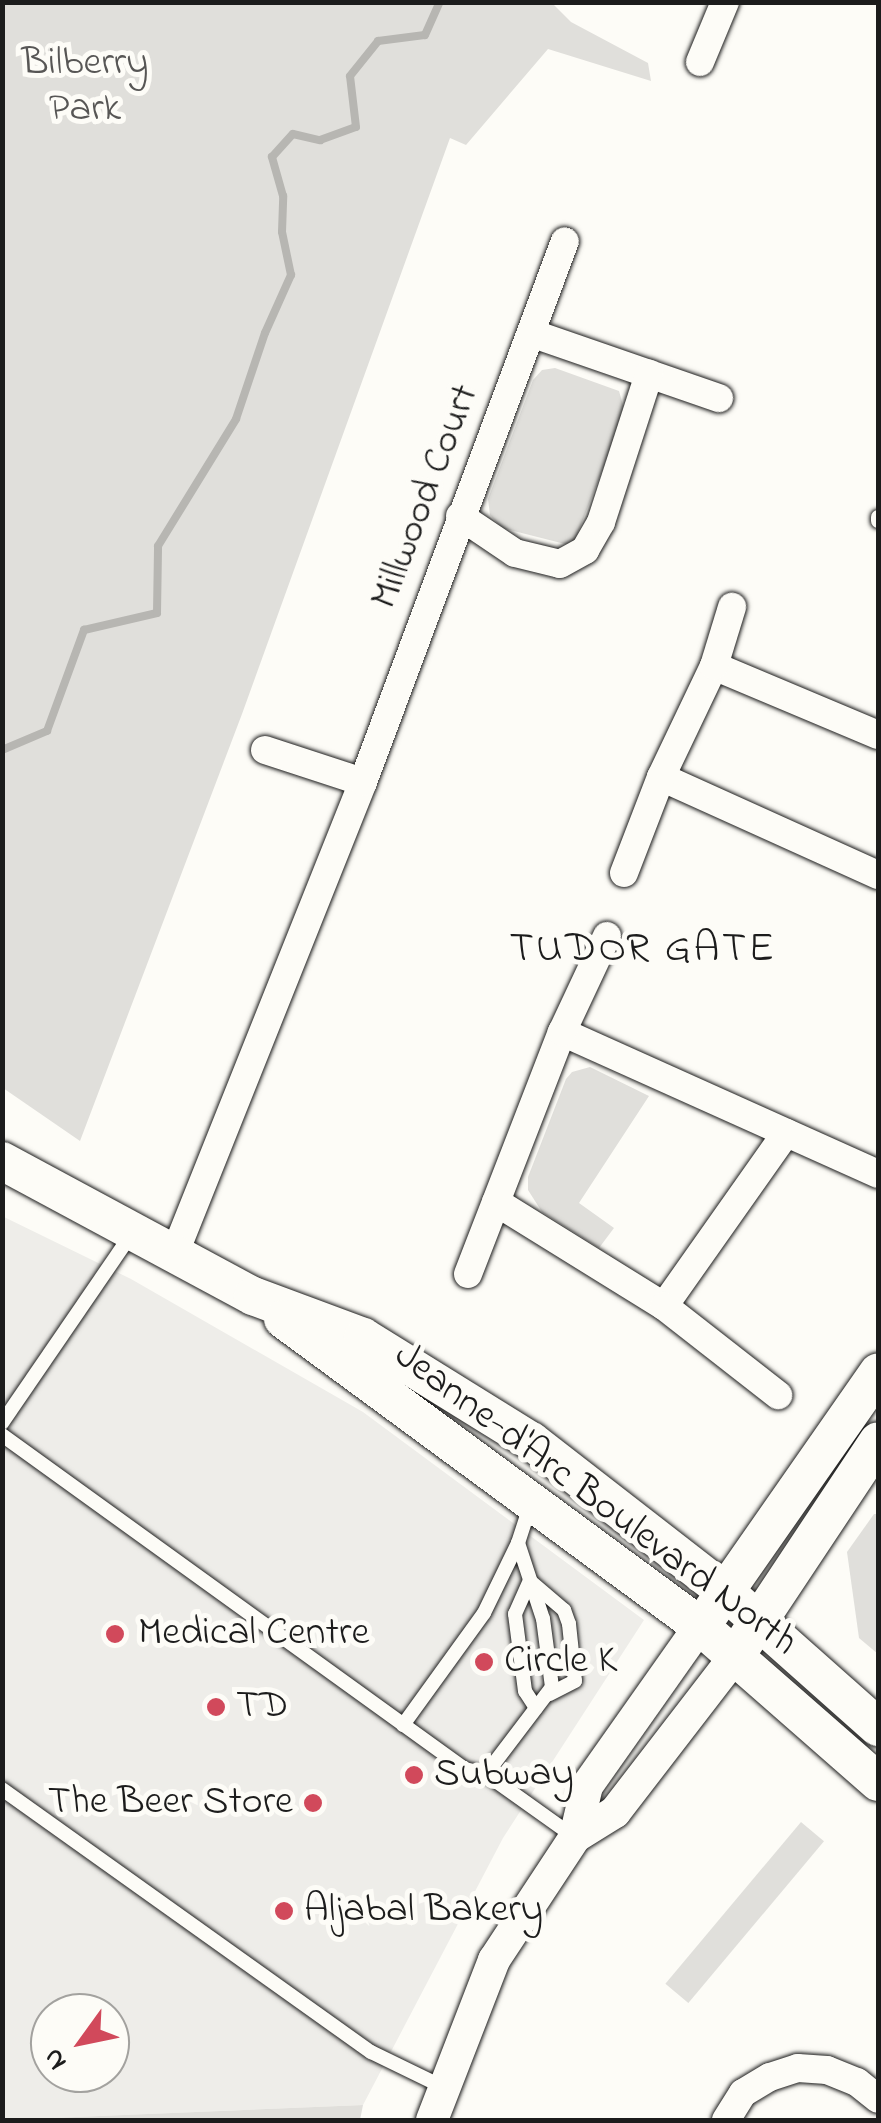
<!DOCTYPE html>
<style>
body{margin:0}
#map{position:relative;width:881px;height:2123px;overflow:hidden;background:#fdfcf7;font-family:"Indie Flower",sans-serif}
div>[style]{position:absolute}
.built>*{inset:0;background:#eeede9}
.green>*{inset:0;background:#e0dfdb;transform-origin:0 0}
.stream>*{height:8px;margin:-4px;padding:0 4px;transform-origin:4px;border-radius:4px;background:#b7b6b2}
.roads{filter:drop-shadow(0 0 2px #1c1c1c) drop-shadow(0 0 2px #1c1c1c)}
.service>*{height:14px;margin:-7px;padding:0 7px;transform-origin:7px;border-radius:7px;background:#fdfcf7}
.minor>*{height:28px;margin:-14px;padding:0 14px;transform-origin:14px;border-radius:14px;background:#fdfcf7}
.tertiary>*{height:32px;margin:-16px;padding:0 16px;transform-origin:16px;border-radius:16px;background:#fdfcf7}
.secondary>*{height:38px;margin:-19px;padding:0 19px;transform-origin:19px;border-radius:19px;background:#fdfcf7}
.dots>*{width:28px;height:28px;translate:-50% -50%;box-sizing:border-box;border:5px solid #fdfcf7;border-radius:50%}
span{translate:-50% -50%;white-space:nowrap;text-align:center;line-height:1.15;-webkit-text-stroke:10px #fdfcf7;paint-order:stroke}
.park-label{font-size:40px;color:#575655}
.street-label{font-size:40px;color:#1c1c1c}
.poi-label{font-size:40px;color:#1c1c1c}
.left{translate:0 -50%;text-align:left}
.right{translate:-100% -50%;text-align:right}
.neighbourhood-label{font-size:42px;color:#1c1c1c;letter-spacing:2.5px}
.frame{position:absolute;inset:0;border:5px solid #1c1c1c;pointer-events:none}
.north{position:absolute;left:30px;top:1993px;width:100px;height:100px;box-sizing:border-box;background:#fdfcf7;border:2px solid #a3a29f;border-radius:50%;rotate:237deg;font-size:28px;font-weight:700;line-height:40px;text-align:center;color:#1c1c1c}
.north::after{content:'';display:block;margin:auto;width:35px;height:45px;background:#d1495b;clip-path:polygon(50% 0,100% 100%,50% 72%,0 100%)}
</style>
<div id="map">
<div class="built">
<div style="clip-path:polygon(evenodd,2px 1216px,131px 1279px,363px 1412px,644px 1620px,503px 1838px,363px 2105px,3px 2120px,2px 1216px,50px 2013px,110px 2013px,110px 2073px,50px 2073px,50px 2013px)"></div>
</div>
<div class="green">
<div style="clip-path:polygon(2px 3px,552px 3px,571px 22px,648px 63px,651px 81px,548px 49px,466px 145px,450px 138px,242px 714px,80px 1141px,3px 1088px)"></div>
<div style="clip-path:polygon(555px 368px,619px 391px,625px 412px,575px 540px,569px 545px,502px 528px,490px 515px,488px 499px,533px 380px,542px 370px)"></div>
<div style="clip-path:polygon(590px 1067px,649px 1096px,579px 1203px,614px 1228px,599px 1248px,542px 1212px,528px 1190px,528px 1177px,566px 1079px,572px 1072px)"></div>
<div style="clip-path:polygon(874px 1514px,878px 1514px,878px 1654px,859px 1638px,847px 1552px)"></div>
<div style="left:801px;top:1822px;width:30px;height:211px;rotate:40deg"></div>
<div style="clip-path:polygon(363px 2105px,360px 2120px,2px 2120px,3px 2120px)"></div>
</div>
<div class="stream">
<div style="left:2px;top:750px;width:49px;rotate:-22.9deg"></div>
<div style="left:47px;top:731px;width:108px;rotate:-69.9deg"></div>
<div style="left:84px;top:630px;width:75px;rotate:-13.1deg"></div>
<div style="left:157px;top:613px;width:67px;rotate:-89.1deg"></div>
<div style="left:158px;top:546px;width:149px;rotate:-58.4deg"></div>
<div style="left:236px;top:419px;width:91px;rotate:-71.4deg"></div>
<div style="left:265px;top:333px;width:64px;rotate:-65.9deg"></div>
<div style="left:291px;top:275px;width:44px;rotate:-101.8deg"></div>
<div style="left:282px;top:232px;width:36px;rotate:-88deg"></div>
<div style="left:283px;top:196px;width:41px;rotate:-105.8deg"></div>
<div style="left:272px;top:157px;width:31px;rotate:-48deg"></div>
<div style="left:293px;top:134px;width:28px;rotate:13deg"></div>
<div style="left:320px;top:140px;width:38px;rotate:-20deg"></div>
<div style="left:356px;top:127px;width:51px;rotate:-96.7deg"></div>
<div style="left:350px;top:76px;width:45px;rotate:-51.3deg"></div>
<div style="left:378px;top:41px;width:47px;rotate:-7.3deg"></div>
<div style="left:425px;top:35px;width:36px;rotate:-66deg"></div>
</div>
<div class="roads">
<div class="service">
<div style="left:878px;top:517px;width:4px;rotate:90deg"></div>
<div style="left:2px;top:1423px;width:230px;rotate:-55.6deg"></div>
<div style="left:2px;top:1435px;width:571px;rotate:35.81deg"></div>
<div style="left:465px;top:1769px;width:22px;rotate:13deg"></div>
<div style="left:486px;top:1774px;width:107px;rotate:35.5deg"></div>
<div style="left:536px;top:1708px;width:20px;rotate:-123deg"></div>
<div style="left:525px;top:1691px;width:78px;rotate:-97.4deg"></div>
<div style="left:515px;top:1614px;width:36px;rotate:-66deg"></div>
<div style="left:530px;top:1581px;width:45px;rotate:40.5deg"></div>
<div style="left:564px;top:1610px;width:15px;rotate:70deg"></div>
<div style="left:569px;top:1624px;width:57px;rotate:84deg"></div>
<div style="left:575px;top:1681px;width:29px;rotate:153deg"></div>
<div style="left:403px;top:1725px;width:138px;rotate:-54.1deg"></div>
<div style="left:484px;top:1613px;width:78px;rotate:-64.1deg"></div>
<div style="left:486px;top:1774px;width:109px;rotate:-52.8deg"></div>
<div style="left:552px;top:1687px;width:69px;rotate:-97.5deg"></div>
<div style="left:543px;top:1619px;width:80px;rotate:-108.2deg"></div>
<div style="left:518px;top:1543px;width:38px;rotate:-72deg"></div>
<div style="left:2px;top:1789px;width:453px;rotate:35.5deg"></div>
<div style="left:371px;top:2052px;width:80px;rotate:25.9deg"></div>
</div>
<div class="minor">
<div style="left:700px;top:62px;width:65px;rotate:-67.4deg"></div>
<div style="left:531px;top:333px;width:199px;rotate:19.1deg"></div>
<div style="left:460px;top:516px;width:66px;rotate:33.9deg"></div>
<div style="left:515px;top:553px;width:46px;rotate:13.7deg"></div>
<div style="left:560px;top:564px;width:29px;rotate:-29deg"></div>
<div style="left:585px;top:550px;width:32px;rotate:-60deg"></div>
<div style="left:601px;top:522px;width:156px;rotate:-72deg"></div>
<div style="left:714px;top:666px;width:178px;rotate:22.8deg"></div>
<div style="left:265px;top:750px;width:103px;rotate:18.1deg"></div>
<div style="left:661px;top:777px;width:238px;rotate:24.3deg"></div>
<div style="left:624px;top:873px;width:103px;rotate:-68.9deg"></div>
<div style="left:661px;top:777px;width:123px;rotate:-64.5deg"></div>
<div style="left:714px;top:666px;width:62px;rotate:-73deg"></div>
<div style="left:562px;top:1032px;width:346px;rotate:24.2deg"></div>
<div style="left:496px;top:1202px;width:198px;rotate:31.8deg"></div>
<div style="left:664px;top:1306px;width:212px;rotate:-54.8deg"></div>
<div style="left:174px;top:1255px;width:509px;rotate:-68.22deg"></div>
<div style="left:363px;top:782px;width:577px;rotate:-69.53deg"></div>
<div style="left:468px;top:1274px;width:260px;rotate:-68.8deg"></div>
<div style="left:562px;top:1032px;width:106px;rotate:-64.9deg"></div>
<div style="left:664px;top:1306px;width:145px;rotate:38deg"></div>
<div style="left:726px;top:2120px;width:32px;rotate:-58deg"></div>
<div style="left:743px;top:2093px;width:31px;rotate:-31deg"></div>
<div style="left:770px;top:2077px;width:29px;rotate:-18deg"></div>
<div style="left:798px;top:2068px;width:29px;rotate:4deg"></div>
<div style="left:827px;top:2070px;width:32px;rotate:22deg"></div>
<div style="left:857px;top:2082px;width:27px;rotate:39deg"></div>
</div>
<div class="tertiary">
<div style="left:575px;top:1837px;width:47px;rotate:-32deg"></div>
<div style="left:615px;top:1812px;width:197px;rotate:-52.4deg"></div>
<div style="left:432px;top:2120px;width:172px;rotate:-68.8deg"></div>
<div style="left:494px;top:1960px;width:147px;rotate:-56.6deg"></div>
<div style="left:575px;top:1837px;width:52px;rotate:-76.8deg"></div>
<div style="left:587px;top:1786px;width:196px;rotate:-54.8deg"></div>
</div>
<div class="secondary">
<div style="left:2px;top:1161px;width:285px;rotate:28.3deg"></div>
<div style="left:253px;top:1296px;width:117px;rotate:20.4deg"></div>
<div style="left:363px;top:1337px;width:198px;rotate:31.8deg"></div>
<div style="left:531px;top:1441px;width:248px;rotate:37.8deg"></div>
<div style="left:727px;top:1593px;width:202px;rotate:41.6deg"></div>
<div style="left:283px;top:1319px;width:518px;rotate:36.36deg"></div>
<div style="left:700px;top:1626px;width:237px;rotate:41.2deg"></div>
<div style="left:711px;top:1612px;width:292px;rotate:-55.1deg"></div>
<div style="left:744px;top:1643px;width:242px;rotate:-56.4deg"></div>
</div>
</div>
<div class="dots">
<div style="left:115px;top:1634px;background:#d1495b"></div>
<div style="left:484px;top:1662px;background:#d1495b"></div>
<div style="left:216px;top:1707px;background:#d1495b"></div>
<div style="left:414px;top:1775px;background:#d1495b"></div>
<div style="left:313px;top:1803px;background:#d1495b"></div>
<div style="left:284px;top:1911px;background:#d1495b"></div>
</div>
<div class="park-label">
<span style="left:85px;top:87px">Bilberry<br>Park</span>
</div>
<div class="street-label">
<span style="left:426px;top:497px;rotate:-69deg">Millwood Court</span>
<span style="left:595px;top:1500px;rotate:37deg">Jeanne-d'Arc Boulevard North</span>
</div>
<div class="poi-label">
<span class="left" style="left:138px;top:1634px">Medical Centre</span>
<span class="left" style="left:504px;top:1662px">Circle K</span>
<span class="left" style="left:236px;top:1707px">TD</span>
<span class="left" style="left:434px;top:1775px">Subway</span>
<span class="right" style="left:293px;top:1803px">The Beer Store</span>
<span class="left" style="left:304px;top:1911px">Aljabal Bakery</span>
</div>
<div class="neighbourhood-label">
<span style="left:643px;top:950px">TUDOR GATE</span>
</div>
<div class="frame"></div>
<div class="north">N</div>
</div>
